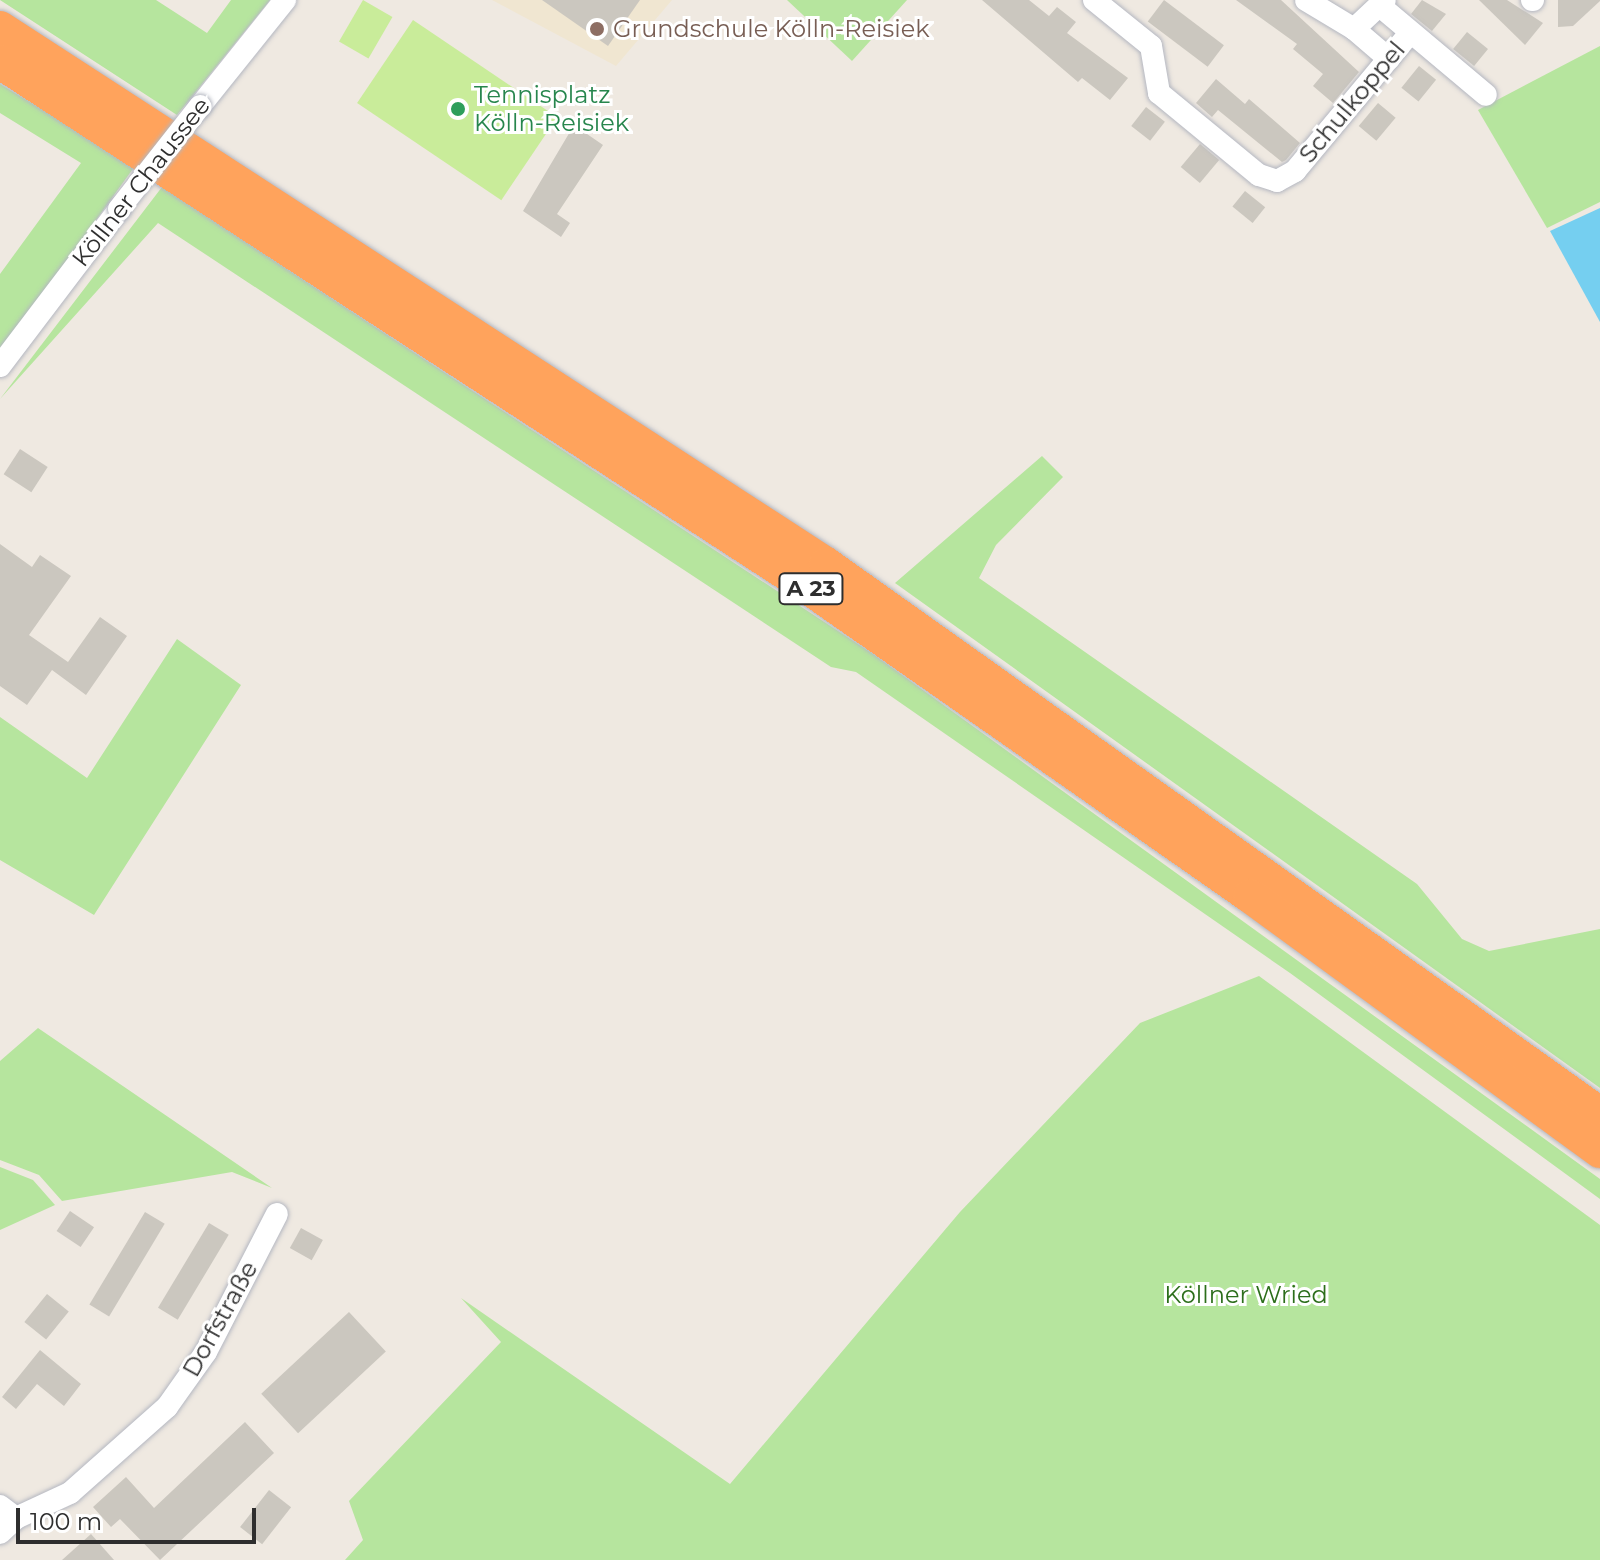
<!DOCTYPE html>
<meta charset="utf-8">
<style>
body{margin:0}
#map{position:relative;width:1600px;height:1560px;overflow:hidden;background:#efe9e1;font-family:Montserrat,sans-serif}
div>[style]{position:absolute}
.education>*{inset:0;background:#f0e6d1}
.green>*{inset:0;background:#b6e59e}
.pitch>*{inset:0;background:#c9ec9a;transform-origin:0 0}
.water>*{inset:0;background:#75cff0}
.building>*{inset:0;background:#cbc7bf;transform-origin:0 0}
.roads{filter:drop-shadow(0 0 2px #b4b7c1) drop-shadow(0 0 2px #b4b7c1)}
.minor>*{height:22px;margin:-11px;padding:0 11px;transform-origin:11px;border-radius:11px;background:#fff}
.highway>*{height:34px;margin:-17px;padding:0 17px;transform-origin:17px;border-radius:17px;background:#ffa35c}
.bridges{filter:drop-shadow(0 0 2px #b4b7c1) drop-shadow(0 0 2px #b4b7c1)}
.minor-bridge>*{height:22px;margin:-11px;padding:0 11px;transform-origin:11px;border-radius:11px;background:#fff}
.dots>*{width:22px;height:22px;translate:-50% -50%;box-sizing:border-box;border:4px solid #fff;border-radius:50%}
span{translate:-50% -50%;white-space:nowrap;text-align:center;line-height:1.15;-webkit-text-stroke:6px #fff;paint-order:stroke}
.shield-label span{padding:2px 6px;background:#fff;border:2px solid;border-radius:6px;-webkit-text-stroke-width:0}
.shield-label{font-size:22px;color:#2e2e2e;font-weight:700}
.education-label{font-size:24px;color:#785e54}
.left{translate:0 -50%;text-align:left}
.leisure-label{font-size:24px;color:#27864d}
.street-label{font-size:24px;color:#2e2e2e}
.park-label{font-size:24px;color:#2c6e1b}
.scale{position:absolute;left:16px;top:1508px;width:240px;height:36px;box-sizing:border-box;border:4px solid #2e2e2e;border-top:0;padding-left:10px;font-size:24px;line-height:28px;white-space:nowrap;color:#2e2e2e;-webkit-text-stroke:6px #fff;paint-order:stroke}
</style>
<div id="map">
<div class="education">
<div style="clip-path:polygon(492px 0,672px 0,616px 66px)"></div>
</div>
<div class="green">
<div style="clip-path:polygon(0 0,156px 0,207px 33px,231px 0,270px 0,177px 115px)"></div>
<div style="clip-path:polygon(787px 0,907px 0,852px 61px)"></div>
<div style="clip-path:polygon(1600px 46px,1600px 202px,1547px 228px,1478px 110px)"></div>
<div style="clip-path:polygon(0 84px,135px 166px,0 353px,0 274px,81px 163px,0 113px)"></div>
<div style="clip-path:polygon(162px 187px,873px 654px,1600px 1179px,1600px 1199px,1290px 973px,856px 672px,831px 667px,158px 223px,0 399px)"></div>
<div style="clip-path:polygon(1042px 456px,1063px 477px,996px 545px,979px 578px,1417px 884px,1462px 939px,1489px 951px,1600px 929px,1600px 1088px,895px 583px)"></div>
<div style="clip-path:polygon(177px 639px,241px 685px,94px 915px,0 860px,0 717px,87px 778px)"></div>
<div style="clip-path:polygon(1259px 976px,1600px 1225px,1600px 1560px,345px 1560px,363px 1540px,349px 1501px,501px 1342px,461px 1298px,730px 1484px,960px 1212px,1140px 1023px)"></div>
<div style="clip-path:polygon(38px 1028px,272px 1188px,232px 1172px,62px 1201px,39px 1175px,0 1160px,0 1061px)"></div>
<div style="clip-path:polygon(0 1167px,33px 1180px,55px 1205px,0 1230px)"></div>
</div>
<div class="pitch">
<div style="left:363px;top:0;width:34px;height:48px;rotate:30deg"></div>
<div style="left:413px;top:20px;width:174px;height:100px;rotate:34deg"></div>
</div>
<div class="water">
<div style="clip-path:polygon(1600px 208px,1600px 322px,1550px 231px)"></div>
</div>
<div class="building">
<div style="clip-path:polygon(542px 0,640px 0,608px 46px)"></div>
<div style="clip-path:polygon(982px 0,1029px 0,1049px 16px,1057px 7px,1076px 22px,1067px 33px,1128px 78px,1110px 100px,1082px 78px,1078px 82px)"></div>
<div style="left:1164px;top:0;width:75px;height:27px;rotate:37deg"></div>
<div style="clip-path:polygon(1236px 0,1281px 0,1359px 72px,1333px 103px,1313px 86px,1323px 74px,1293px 49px,1297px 44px)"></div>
<div style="clip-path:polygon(1422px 0,1446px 14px,1432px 31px,1411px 14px)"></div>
<div style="clip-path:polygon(1479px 0,1507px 0,1543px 23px,1525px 45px)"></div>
<div style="clip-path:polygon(1558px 0,1600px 0,1600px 1px,1573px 26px,1558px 27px)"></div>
<div style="left:1467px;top:32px;width:27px;height:22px;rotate:39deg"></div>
<div style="left:1419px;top:66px;width:22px;height:28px;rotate:39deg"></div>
<div style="clip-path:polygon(1216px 79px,1245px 104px,1249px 99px,1300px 143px,1286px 160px,1282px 162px,1218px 110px,1212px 117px,1196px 103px)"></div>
<div style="left:1378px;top:103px;width:23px;height:30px;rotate:40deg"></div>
<div style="left:1146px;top:107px;width:24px;height:24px;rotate:38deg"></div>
<div style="clip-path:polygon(574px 125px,603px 145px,557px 214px,570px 223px,561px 237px,523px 211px)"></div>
<div style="left:1200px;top:144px;width:25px;height:30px;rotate:40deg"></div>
<div style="left:1245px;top:191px;width:26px;height:20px;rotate:39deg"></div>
<div style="left:20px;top:449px;width:33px;height:30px;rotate:33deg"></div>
<div style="clip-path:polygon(0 544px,32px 567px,40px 555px,71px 576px,29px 635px,68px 662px,100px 617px,127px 636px,86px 695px,52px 670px,27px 705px,0 686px)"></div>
<div style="left:70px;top:1211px;width:29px;height:24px;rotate:34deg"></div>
<div style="left:145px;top:1212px;width:23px;height:108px;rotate:31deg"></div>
<div style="left:209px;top:1223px;width:23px;height:99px;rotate:31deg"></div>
<div style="left:301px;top:1228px;width:25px;height:23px;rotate:29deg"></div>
<div style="left:47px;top:1294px;width:28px;height:36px;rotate:39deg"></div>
<div style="left:349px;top:1312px;width:54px;height:120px;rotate:47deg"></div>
<div style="clip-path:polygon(40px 1350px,81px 1384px,64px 1406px,37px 1384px,16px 1409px,2px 1397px)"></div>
<div style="clip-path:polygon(245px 1422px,274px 1453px,160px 1560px,120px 1519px,111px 1527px,93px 1507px,126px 1477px,154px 1508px)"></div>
<div style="left:269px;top:1490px;width:28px;height:47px;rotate:38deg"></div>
<div style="clip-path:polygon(91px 1534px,114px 1560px,62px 1560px)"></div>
</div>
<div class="roads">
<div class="minor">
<div style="left:1094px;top:0;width:73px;rotate:38.9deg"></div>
<div style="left:1151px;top:46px;width:48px;rotate:80.3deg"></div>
<div style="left:1159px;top:93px;width:129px;rotate:39.4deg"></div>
<div style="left:1259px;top:175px;width:19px;rotate:18deg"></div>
<div style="left:1277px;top:181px;width:21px;rotate:-29deg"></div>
<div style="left:1295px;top:171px;width:180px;rotate:-50.2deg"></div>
<div style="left:1306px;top:0;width:56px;rotate:31.1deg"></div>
<div style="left:1354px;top:29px;width:42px;rotate:-43.1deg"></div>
<div style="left:1532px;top:0;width:1px"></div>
<div style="left:1380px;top:6px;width:138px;rotate:40deg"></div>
<div style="left:1354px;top:29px;width:46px;rotate:40.6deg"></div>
<div style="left:200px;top:106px;width:136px;rotate:-51.3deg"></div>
<div style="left:0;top:366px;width:197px;rotate:-52.8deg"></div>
<div style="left:0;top:1506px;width:20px;rotate:37deg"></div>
<div style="left:16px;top:1518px;width:60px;rotate:-24.8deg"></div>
<div style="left:70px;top:1493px;width:130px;rotate:-41.6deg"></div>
<div style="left:167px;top:1407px;width:67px;rotate:-54.7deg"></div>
<div style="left:206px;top:1352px;width:155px;rotate:-62.8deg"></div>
<div style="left:0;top:1533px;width:22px;rotate:-43deg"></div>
</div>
<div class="highway">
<div style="left:0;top:28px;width:985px;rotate:32.98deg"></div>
<div style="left:826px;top:564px;width:950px;rotate:35.4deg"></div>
<div style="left:0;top:62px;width:965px;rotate:33.03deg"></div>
<div style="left:809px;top:588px;width:538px;rotate:34.93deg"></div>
<div style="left:1250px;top:896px;width:433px;rotate:36.1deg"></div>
</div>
</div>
<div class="bridges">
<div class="minor-bridge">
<div style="left:119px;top:209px;width:131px;rotate:-51.8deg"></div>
</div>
</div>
<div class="dots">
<div style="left:597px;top:29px;background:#8d6e63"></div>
<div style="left:458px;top:109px;background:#2e9e5b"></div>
</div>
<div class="shield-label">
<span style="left:811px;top:589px">A 23</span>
</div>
<div class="education-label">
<span class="left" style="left:613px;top:29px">Grundschule Kölln-Reisiek</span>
</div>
<div class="leisure-label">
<span class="left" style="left:474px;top:109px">Tennisplatz<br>Kölln-Reisiek</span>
</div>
<div class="street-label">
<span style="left:1352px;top:102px;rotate:-50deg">Schulkoppel</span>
<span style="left:141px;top:182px;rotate:-52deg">Köllner Chaussee</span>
<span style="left:220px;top:1319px;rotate:-61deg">Dorfstraße</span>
</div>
<div class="park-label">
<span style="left:1246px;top:1295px">Köllner Wried</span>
</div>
<div class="scale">100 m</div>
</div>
